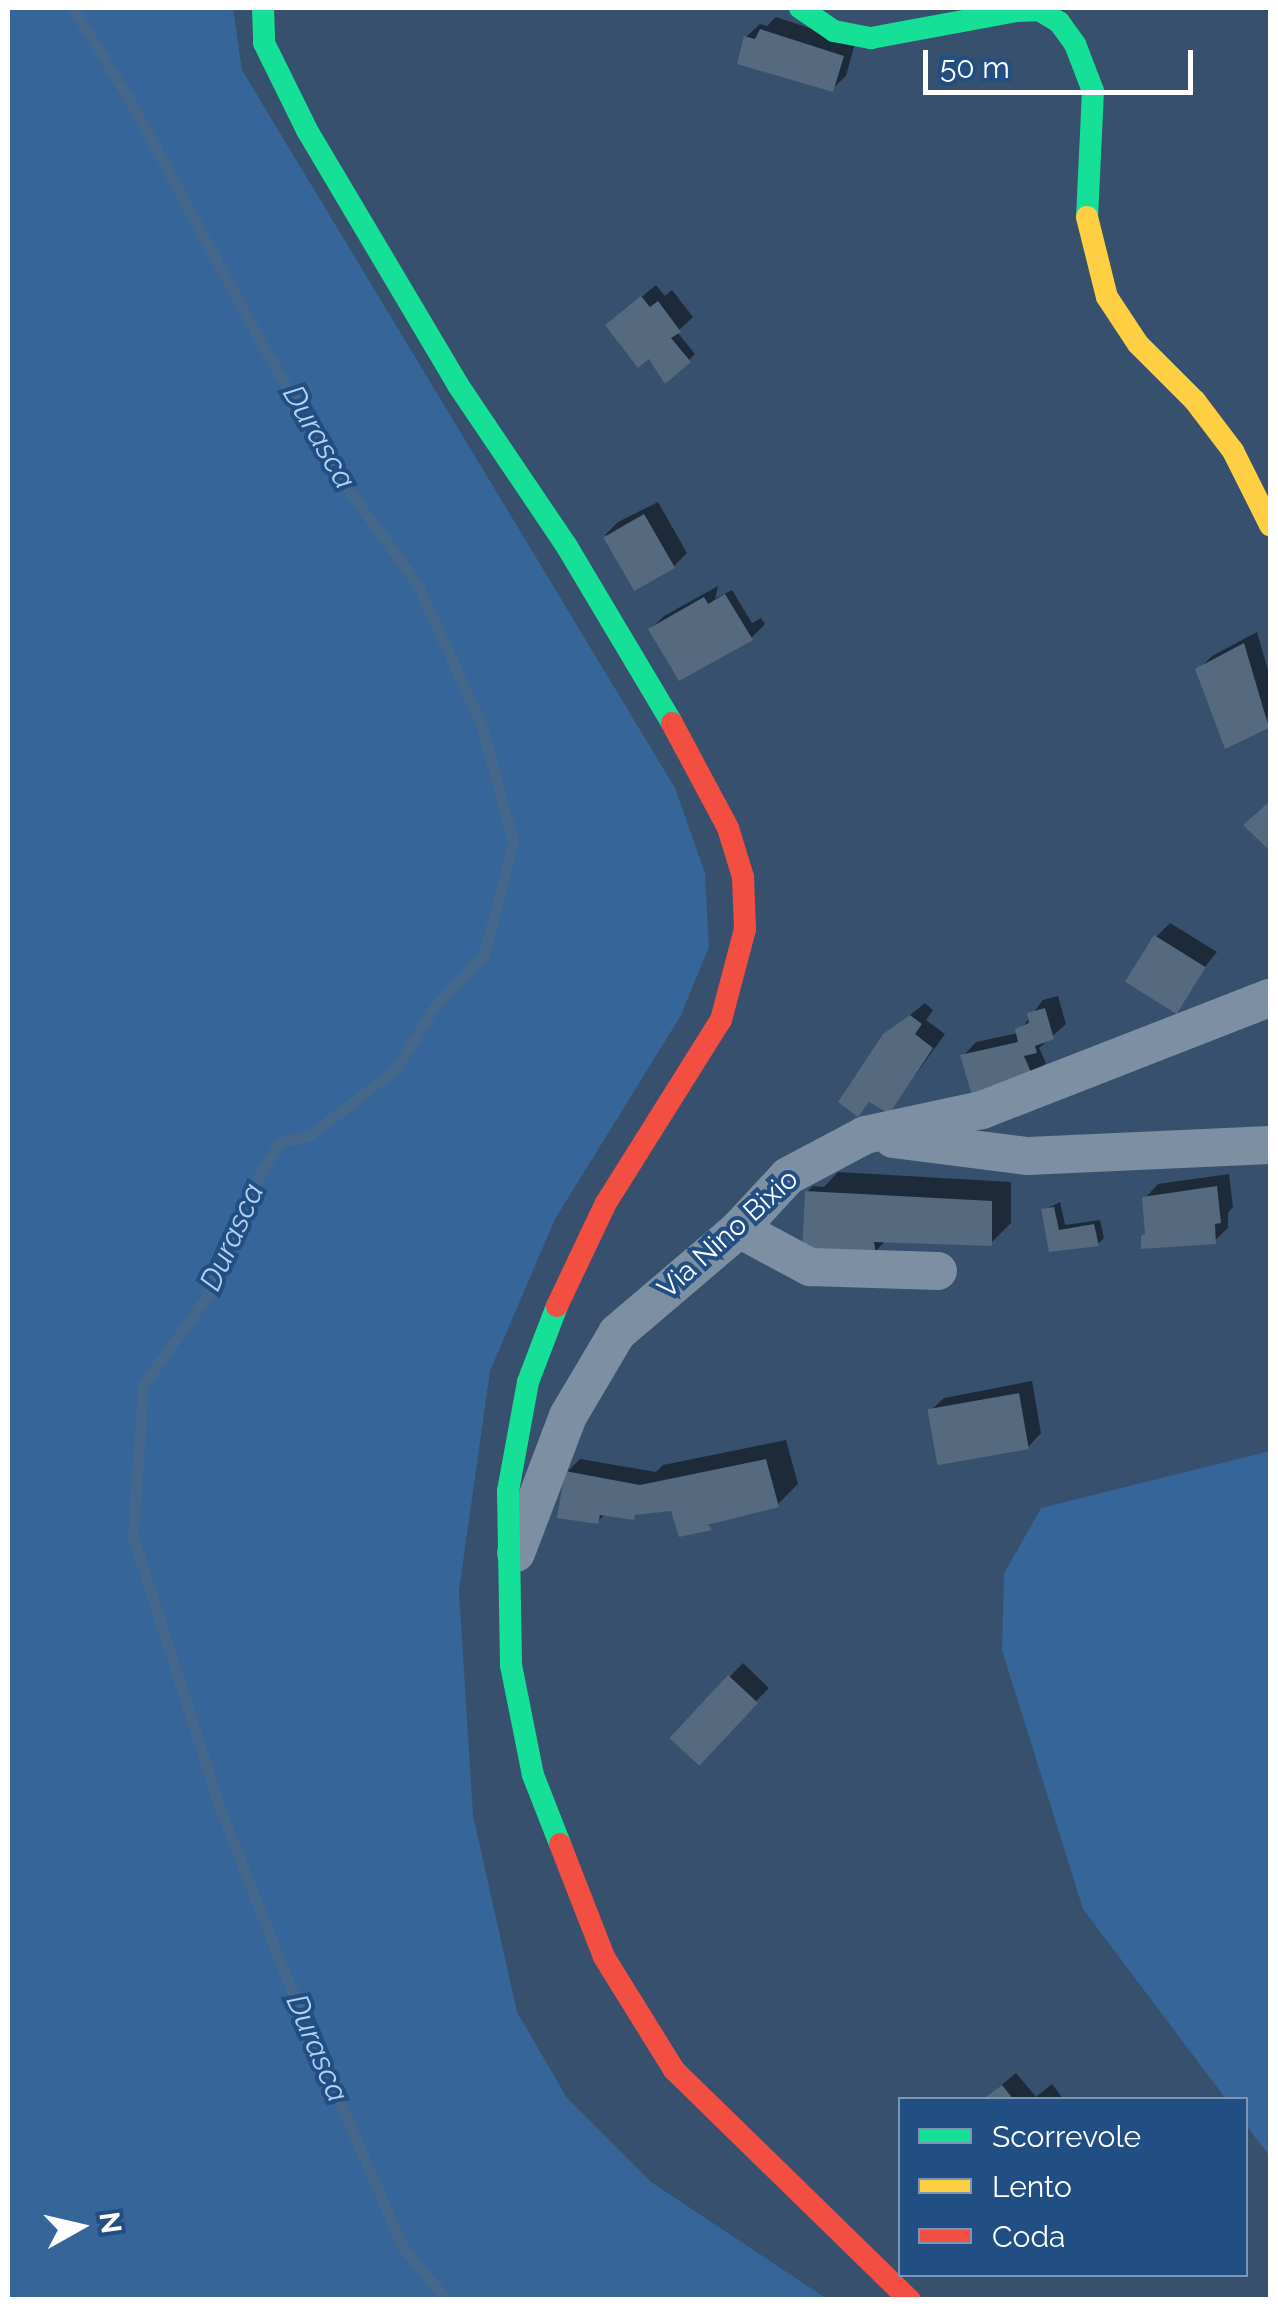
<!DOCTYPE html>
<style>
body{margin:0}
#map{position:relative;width:1278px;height:2307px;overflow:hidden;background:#37506d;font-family:Raleway,sans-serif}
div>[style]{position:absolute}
.green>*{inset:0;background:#356599}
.shadow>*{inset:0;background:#0007;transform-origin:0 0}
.stream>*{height:11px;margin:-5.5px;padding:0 5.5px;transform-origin:5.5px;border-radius:5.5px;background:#46678c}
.building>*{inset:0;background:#55697f;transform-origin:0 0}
.street>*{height:38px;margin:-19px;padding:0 19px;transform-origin:19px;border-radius:19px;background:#7d8fa3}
.fast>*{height:22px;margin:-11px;padding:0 11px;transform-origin:11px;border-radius:11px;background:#16e098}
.slow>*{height:22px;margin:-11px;padding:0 11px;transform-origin:11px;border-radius:11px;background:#ffcf43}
.jam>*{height:22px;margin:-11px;padding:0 11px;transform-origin:11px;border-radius:11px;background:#f24e42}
span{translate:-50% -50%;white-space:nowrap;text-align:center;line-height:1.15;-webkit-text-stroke:8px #214e83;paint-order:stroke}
.street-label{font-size:28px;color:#fff}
.water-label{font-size:30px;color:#b4d1f0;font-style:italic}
.frame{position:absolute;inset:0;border:10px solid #fff;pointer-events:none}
.legend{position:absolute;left:898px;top:2097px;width:350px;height:180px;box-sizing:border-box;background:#214e83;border:2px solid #7a95b5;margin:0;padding:12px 18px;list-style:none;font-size:30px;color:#fff}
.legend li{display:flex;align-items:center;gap:20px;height:50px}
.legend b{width:50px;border:2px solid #7a95b5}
.north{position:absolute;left:30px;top:2177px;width:100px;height:100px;-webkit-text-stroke:8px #214e83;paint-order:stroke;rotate:82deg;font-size:28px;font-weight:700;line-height:40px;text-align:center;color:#fff}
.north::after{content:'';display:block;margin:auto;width:35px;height:45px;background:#fff;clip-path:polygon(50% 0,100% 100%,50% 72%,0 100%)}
.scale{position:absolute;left:923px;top:50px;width:270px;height:45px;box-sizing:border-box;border:5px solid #fff;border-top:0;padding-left:12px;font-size:30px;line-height:35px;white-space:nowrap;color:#fff;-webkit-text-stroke:8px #214e83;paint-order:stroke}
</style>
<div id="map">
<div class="green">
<div style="clip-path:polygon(8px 8px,233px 8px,242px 70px,675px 788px,705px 873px,709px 947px,680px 1017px,555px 1219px,490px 1371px,459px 1591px,473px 1815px,517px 2012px,567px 2098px,651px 2182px,827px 2299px,8px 2300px)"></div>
<div style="clip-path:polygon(1270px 1451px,1270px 2157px,1246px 2125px,1246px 2100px,1226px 2099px,1083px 1909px,1002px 1650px,1004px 1574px,1041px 1508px)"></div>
</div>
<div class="shadow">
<div style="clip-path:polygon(776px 17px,855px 43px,846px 76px,832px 89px,746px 37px,760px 24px,767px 26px)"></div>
<div style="clip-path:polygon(656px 285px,665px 296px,672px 290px,693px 317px,677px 332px,695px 354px,689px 360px,650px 355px,608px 325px)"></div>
<div style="clip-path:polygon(658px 502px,687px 553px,674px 566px,605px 535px,618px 522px)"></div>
<div style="clip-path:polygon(718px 586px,715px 599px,732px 590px,752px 623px,761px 618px,765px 624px,751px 638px,651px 629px,664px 616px)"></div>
<div style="clip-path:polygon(1257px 632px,1270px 677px,1267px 726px,1198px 670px,1212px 656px)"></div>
<div style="clip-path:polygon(1170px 923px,1217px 952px,1171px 1009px,1156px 937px)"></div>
<div style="clip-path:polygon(1058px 996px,1066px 1024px,1039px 1048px,1046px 1063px,1032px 1077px,963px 1056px,976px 1042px,1018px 1033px,1043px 1000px)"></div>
<div style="clip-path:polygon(925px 1003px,933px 1010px,926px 1020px,945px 1034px,889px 1111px,885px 1035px)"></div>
<div style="clip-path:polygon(838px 1172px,1011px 1182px,1011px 1223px,991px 1243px,886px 1240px,875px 1252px,807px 1192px,813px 1186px,824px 1187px)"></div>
<div style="clip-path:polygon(1229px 1174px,1233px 1207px,1228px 1213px,1228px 1228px,1214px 1241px,1147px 1235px,1145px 1198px,1158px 1184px)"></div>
<div style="clip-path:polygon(1060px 1202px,1065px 1225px,1100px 1220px,1104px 1238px,1098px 1244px,1051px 1249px,1044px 1210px)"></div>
<div style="clip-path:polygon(1032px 1381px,1041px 1433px,1028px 1447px,930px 1411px,944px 1398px)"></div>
<div style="clip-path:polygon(786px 1440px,798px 1484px,778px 1504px,680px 1534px,673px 1508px,638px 1512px,633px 1518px,605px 1514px,598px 1521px,567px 1472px,580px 1459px,656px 1472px,663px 1465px)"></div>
<div style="left:743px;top:1663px;width:36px;height:103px;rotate:44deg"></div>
<div style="clip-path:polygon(1016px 2073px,1036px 2097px,1052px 2084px,1064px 2100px,984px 2100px)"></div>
</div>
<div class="stream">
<div style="left:73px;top:8px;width:115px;rotate:58.5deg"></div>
<div style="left:133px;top:106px;width:273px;rotate:61.6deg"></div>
<div style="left:263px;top:346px;width:165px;rotate:59.4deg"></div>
<div style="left:347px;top:488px;width:120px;rotate:53.8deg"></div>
<div style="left:418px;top:585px;width:156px;rotate:65.7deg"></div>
<div style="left:482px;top:727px;width:119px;rotate:74.9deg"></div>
<div style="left:513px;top:842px;width:117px;rotate:104.4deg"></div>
<div style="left:484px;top:955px;width:72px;rotate:133.9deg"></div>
<div style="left:434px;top:1007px;width:73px;rotate:121.5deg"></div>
<div style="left:396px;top:1069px;width:108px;rotate:142.5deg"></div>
<div style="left:310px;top:1135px;width:32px;rotate:166deg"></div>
<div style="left:279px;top:1143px;width:78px;rotate:120.8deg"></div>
<div style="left:239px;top:1210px;width:87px;rotate:109.5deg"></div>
<div style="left:210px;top:1292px;width:115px;rotate:125.8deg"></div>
<div style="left:143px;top:1385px;width:152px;rotate:93.8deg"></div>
<div style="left:133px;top:1537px;width:291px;rotate:72.2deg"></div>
<div style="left:222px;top:1814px;width:172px;rotate:68.5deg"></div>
<div style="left:285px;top:1974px;width:298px;rotate:66.7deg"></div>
<div style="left:403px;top:2248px;width:68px;rotate:49.8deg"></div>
</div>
<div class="building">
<div style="clip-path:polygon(760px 29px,844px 56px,833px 92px,737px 64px,744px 36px,755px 39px)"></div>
<div style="clip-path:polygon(641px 296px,650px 307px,658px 301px,681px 332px,671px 338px,691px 362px,665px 384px,649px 359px,638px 368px,605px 325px)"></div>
<div style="left:644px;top:514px;width:62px;height:47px;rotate:60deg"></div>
<div style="clip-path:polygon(725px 594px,753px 640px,679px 681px,648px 629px,704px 597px,708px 604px)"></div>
<div style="clip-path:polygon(1244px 643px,1269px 728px,1225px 749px,1195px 669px)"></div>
<div style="clip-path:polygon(1270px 801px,1270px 851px,1243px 825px)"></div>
<div style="left:1154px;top:935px;width:61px;height:55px;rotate:32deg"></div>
<div style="clip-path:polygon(1045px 1008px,1054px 1039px,1035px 1046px,1037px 1053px,1024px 1056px,1034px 1079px,974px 1102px,960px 1055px,1018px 1042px,1015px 1029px,1029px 1023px,1027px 1013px)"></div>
<div style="clip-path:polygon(910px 1015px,922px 1024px,915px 1034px,933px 1048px,889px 1114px,869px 1102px,858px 1117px,838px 1102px,883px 1034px)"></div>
<div style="clip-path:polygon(1217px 1186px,1221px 1223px,1215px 1224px,1216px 1244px,1141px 1249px,1141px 1236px,1145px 1234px,1142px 1197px)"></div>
<div style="clip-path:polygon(805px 1191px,992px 1201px,992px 1246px,874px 1242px,876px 1254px,802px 1253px)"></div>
<div style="clip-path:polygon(1054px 1207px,1059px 1230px,1094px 1224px,1099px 1246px,1049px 1252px,1041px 1209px)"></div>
<div style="left:1019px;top:1393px;width:57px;height:93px;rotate:80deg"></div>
<div style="clip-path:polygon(766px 1459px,779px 1507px,708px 1525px,712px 1530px,679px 1537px,671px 1511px,635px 1515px,634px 1520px,600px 1515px,598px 1524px,557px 1518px,565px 1471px,640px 1485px)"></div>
<div style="left:728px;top:1675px;width:41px;height:86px;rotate:43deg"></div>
<div style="clip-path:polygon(1002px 2085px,1014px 2100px,982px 2100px)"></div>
</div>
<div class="street">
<div style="left:893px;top:1139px;width:136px;rotate:7.2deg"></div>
<div style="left:1028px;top:1156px;width:242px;rotate:-2.6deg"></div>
<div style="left:739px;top:1229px;width:81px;rotate:28.2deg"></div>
<div style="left:810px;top:1267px;width:128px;rotate:1.8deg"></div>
<div style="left:516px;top:1553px;width:147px;rotate:-69.2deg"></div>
<div style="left:568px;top:1416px;width:96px;rotate:-59.4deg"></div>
<div style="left:617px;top:1333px;width:160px;rotate:-40.4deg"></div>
<div style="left:739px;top:1229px;width:72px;rotate:-47.2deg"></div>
<div style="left:788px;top:1176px;width:87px;rotate:-28deg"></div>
<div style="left:865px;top:1135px;width:120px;rotate:-12.1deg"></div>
<div style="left:982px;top:1110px;width:309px;rotate:-21.3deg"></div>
</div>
<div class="fast">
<div style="left:263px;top:8px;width:35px;rotate:88deg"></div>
<div style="left:264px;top:43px;width:99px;rotate:63.7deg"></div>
<div style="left:308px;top:132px;width:294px;rotate:59.3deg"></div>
<div style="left:458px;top:385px;width:193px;rotate:56deg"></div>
<div style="left:566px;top:545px;width:207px;rotate:59.2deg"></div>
<div style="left:800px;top:8px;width:41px;rotate:34.1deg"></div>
<div style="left:834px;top:31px;width:38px;rotate:11deg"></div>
<div style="left:871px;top:38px;width:147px;rotate:-10.5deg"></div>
<div style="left:1016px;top:11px;width:23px;rotate:-2deg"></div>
<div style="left:1039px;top:10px;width:23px;rotate:31deg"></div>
<div style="left:1059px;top:22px;width:27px;rotate:54deg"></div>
<div style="left:1075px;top:44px;width:50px;rotate:69deg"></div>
<div style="left:1093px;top:91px;width:126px;rotate:92.7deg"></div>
<div style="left:557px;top:1306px;width:81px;rotate:110.9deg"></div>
<div style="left:528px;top:1382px;width:111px;rotate:100.4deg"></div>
<div style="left:508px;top:1491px;width:174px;rotate:89deg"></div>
<div style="left:511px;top:1665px;width:112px;rotate:78.7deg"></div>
<div style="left:533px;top:1775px;width:74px;rotate:68.6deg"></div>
</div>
<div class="slow">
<div style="left:1087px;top:217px;width:82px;rotate:76deg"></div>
<div style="left:1107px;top:297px;width:56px;rotate:56.6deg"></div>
<div style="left:1138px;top:344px;width:81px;rotate:45deg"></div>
<div style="left:1195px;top:401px;width:63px;rotate:52.8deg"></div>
<div style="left:1233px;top:451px;width:83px;rotate:63.4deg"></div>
</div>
<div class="jam">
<div style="left:557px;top:1306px;width:114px;rotate:-64.6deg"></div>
<div style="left:606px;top:1203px;width:216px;rotate:-57.9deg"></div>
<div style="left:721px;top:1020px;width:94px;rotate:-75.2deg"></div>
<div style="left:745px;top:929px;width:52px;rotate:-92.2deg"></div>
<div style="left:743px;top:877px;width:51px;rotate:-107deg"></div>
<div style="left:728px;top:828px;width:119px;rotate:-118.1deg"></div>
<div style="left:560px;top:1844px;width:121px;rotate:68.7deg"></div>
<div style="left:604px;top:1957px;width:133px;rotate:58.2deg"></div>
<div style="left:674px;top:2070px;width:330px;rotate:44.3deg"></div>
</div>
<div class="street-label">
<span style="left:728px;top:1234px;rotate:-42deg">Via Nino Bixio</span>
</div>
<div class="water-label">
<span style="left:319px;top:437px;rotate:60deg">Durasca</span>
<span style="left:232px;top:1237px;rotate:-66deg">Durasca</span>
<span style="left:317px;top:2048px;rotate:67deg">Durasca</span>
</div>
<div class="frame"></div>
<ul class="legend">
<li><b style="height:12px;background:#16e098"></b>Scorrevole</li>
<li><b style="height:12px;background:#ffcf43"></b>Lento</li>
<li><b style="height:12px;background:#f24e42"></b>Coda</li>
</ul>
<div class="north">N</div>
<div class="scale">50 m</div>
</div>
